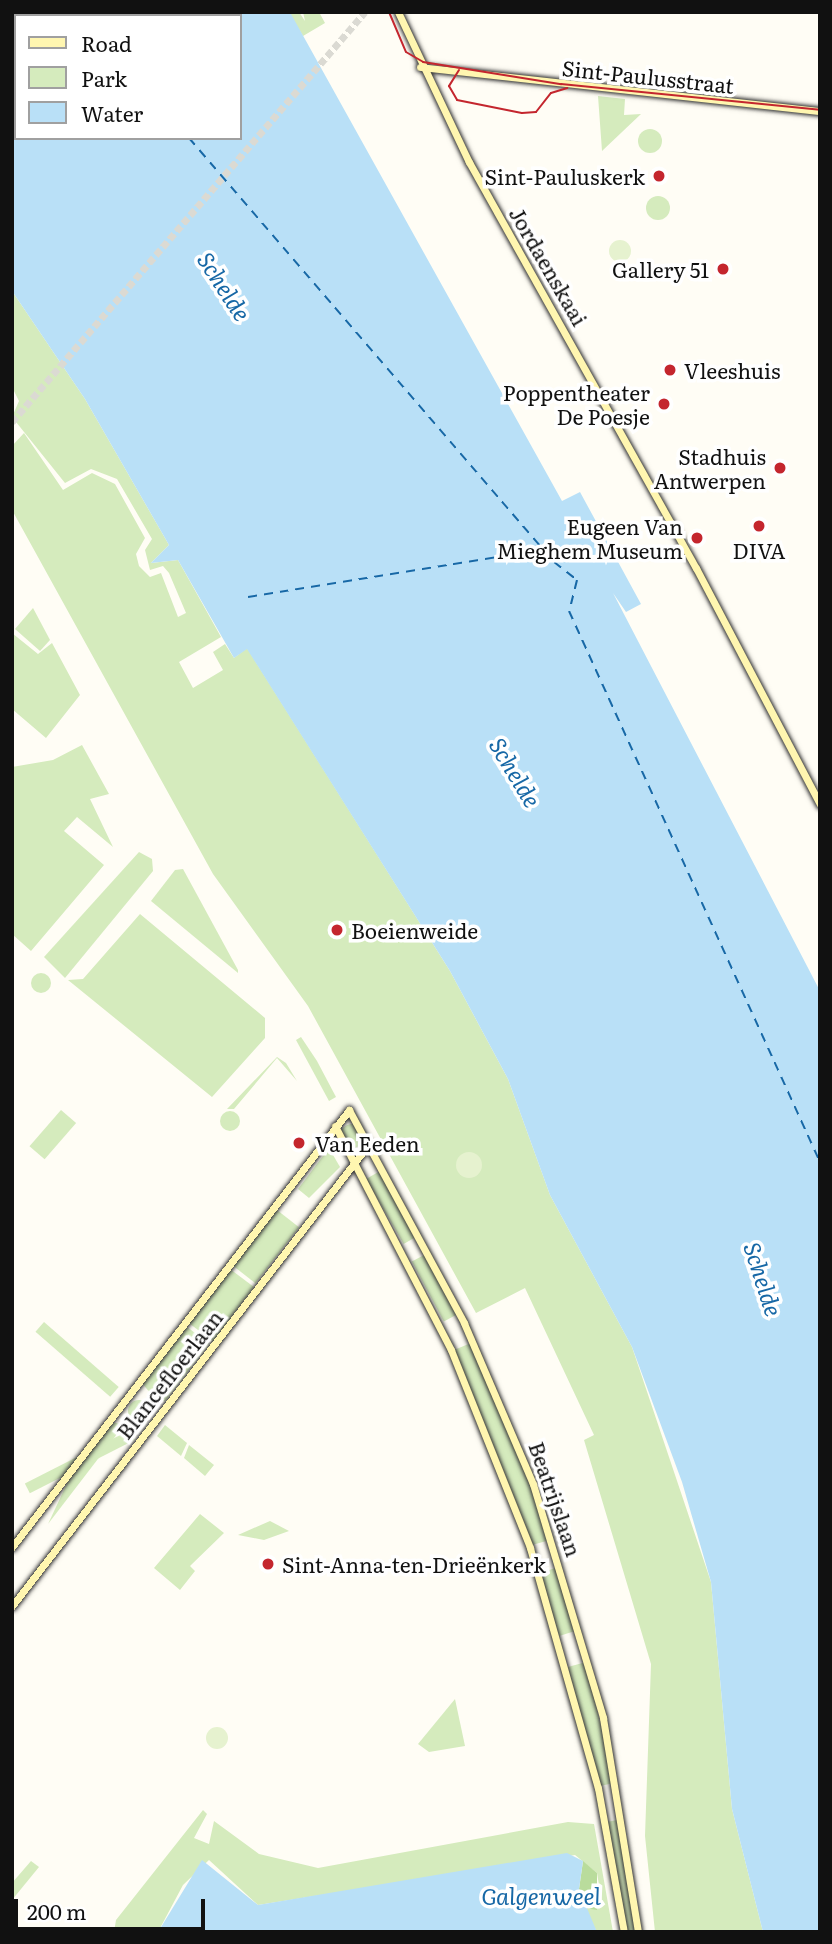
<!DOCTYPE html>
<meta charset="utf-8">
<style>
body{margin:0}
#map{position:relative;width:832px;height:1944px;overflow:hidden;background:#fffdf5;font-family:Literata,serif}
div>[style]{position:absolute}
.green>*{inset:0;background:#d5ebbd;transform-origin:0 0}
.round{border-radius:50%}
.forest>*{inset:0;background:#b9dc9c}
.pitch>*{inset:0;background:#e6f2cf}
.water>*{inset:0;background:#b9e0f7}
.ferry>*{height:2px;margin-top:-1px;transform-origin:0;background:repeating-linear-gradient(90deg,#1768a6 0 9px,transparent 0 16px)}
.secondary-tunnel>*{height:7px;margin-top:-3.5px;transform-origin:0;background:repeating-linear-gradient(90deg,#dbdad3 0 7px,transparent 0 10.5px)}
.roads{filter:drop-shadow(0 0 2px #333) drop-shadow(0 0 2px #333)}
.secondary>*{height:7px;margin:-3.5px;padding:0 3.5px;transform-origin:3.5px;border-radius:3.5px;background:#fff6b0}
.tram>*{height:2px;margin:-1px;padding:0 1px;transform-origin:1px;border-radius:1px;background:#c4262e}
.dots>*{width:19px;height:19px;translate:-50% -50%;box-sizing:border-box;border:4px solid #fff;border-radius:50%}
span{translate:-50% -50%;white-space:nowrap;text-align:center;line-height:1.15;-webkit-text-stroke:7px #fff;paint-order:stroke}
.street-label{font-size:21px;color:#111}
.poi-label{font-size:21px;color:#111}
.right{translate:-100% -50%;text-align:right}
.left{translate:0 -50%;text-align:left}
.water-label{font-size:23px;color:#1768a6;font-style:italic}
.frame{position:absolute;inset:0;border:14px solid #111;pointer-events:none}
.legend{position:absolute;left:14px;top:14px;width:228px;height:126px;box-sizing:border-box;background:#fff;border:2px solid #a0a0a0;margin:0;padding:9px 12px;list-style:none;font-size:21px;color:#111}
.legend li{display:flex;align-items:center;gap:14px;height:35px}
.legend b{width:35px;border:2px solid #a0a0a0}
.scale{position:absolute;left:14px;top:1899px;width:191px;height:32px;box-sizing:border-box;border:4px solid #111;border-top:0;padding-left:9px;font-size:21px;line-height:24px;white-space:nowrap;color:#111;-webkit-text-stroke:5px #fff;paint-order:stroke}
</style>
<div id="map">
<div class="green">
<div style="clip-path:polygon(288px 12px,299px 12px,305px 21px,303px 12px,319px 12px,325px 23px,303px 36px)"></div>
<div style="clip-path:polygon(598px 96px,625px 99px,624px 115px,641px 114px,602px 151px)"></div>
<div class="round" style="left:638px;top:129px;width:24px;height:24px"></div>
<div class="round" style="left:646px;top:196px;width:24px;height:24px"></div>
<div style="clip-path:polygon(12px 291px,85px 399px,169px 545px,151px 563px,178px 560px,221px 637px,179px 662px,193px 688px,223px 670px,213px 652px,225px 644px,234px 658px,247px 648px,450px 971px,508px 1079px,550px 1195px,632px 1347px,711px 1582px,732px 1809px,763px 1932px,655px 1932px,645px 1836px,651px 1664px,584px 1440px,594px 1435px,525px 1288px,476px 1313px,308px 1006px,213px 874px,12px 510px,12px 446px,24px 433px,63px 490px,92px 473px,115px 484px,145px 538px,136px 554px,139px 566px,150px 577px,161px 573px,178px 617px,186px 613px,169px 573px,163px 566px,150px 570px,145px 550px,152px 539px,117px 479px,91px 469px,65px 483px,12px 417px,19px 401px,12px 387px)"></div>
<div style="clip-path:polygon(33px 608px,50px 640px,40px 651px,15px 629px)"></div>
<div style="clip-path:polygon(12px 633px,38px 654px,52px 643px,80px 695px,46px 738px,12px 709px)"></div>
<div style="clip-path:polygon(82px 745px,109px 794px,90px 799px,113px 847px,77px 817px,64px 831px,104px 865px,31px 951px,12px 934px,12px 767px,53px 760px)"></div>
<div style="clip-path:polygon(139px 852px,152px 859px,153px 871px,65px 978px,44px 957px)"></div>
<div style="clip-path:polygon(183px 869px,238px 970px,238px 973px,151px 901px,175px 870px)"></div>
<div style="clip-path:polygon(140px 914px,265px 1018px,265px 1038px,212px 1097px,68px 980px,83px 979px)"></div>
<div class="round" style="left:31px;top:973px;width:20px;height:20px"></div>
<div style="clip-path:polygon(301px 1037px,317px 1061px,336px 1097px,329px 1101px,296px 1040px)"></div>
<div style="clip-path:polygon(277px 1057px,286px 1063px,297px 1081px,277px 1058px,234px 1109px,227px 1109px)"></div>
<div style="left:61px;top:1110px;width:20px;height:48px;rotate:41deg"></div>
<div class="round" style="left:220px;top:1111px;width:20px;height:20px"></div>
<div class="round" style="left:340px;top:1124px;width:24px;height:24px"></div>
<div style="clip-path:polygon(329px 1148px,340px 1167px,309px 1198px,298px 1189px)"></div>
<div style="left:380px;top:1171px;width:75px;height:16px;rotate:60deg"></div>
<div style="left:277px;top:1210px;width:28px;height:71px;rotate:38deg"></div>
<div style="left:426px;top:1254px;width:68px;height:16px;rotate:62deg"></div>
<div style="left:230px;top:1269px;width:30px;height:68px;rotate:37deg"></div>
<div style="left:44px;top:1322px;width:99px;height:13px;rotate:41deg"></div>
<div style="clip-path:polygon(186px 1326px,209px 1344px,165px 1401px,155px 1399px,142px 1383px)"></div>
<div style="clip-path:polygon(471px 1343px,530px 1485px,550px 1540px,532px 1545px,454px 1350px)"></div>
<div class="round" style="left:128px;top:1400px;width:22px;height:22px"></div>
<div style="clip-path:polygon(112px 1422px,124px 1425px,48px 1524px,71px 1475px)"></div>
<div style="clip-path:polygon(165px 1425px,187px 1443px,181px 1456px,157px 1436px)"></div>
<div style="left:130px;top:1430px;width:11px;height:118px;rotate:63deg"></div>
<div style="clip-path:polygon(189px 1445px,214px 1465px,205px 1476px,184px 1458px)"></div>
<div style="clip-path:polygon(200px 1514px,224px 1533px,190px 1566px,195px 1571px,180px 1590px,154px 1568px)"></div>
<div style="clip-path:polygon(270px 1521px,289px 1531px,264px 1540px,238px 1535px)"></div>
<div style="left:559px;top:1567px;width:66px;height:20px;rotate:73deg"></div>
<div style="clip-path:polygon(586px 1662px,614px 1783px,600px 1786px,568px 1667px)"></div>
<div style="clip-path:polygon(455px 1699px,465px 1746px,429px 1752px,418px 1744px)"></div>
<div style="clip-path:polygon(203px 1810px,207px 1814px,194px 1838px,209px 1844px,214px 1821px,259px 1854px,318px 1868px,568px 1822px,594px 1824px,613px 1932px,597px 1932px,584px 1908px,602px 1903px,597px 1873px,575px 1855px,258px 1905px,209px 1860px,183px 1885px,158px 1932px,114px 1932px,116px 1920px)"></div>
<div style="clip-path:polygon(622px 1819px,636px 1932px,626px 1932px,607px 1822px)"></div>
<div style="clip-path:polygon(31px 1861px,39px 1867px,12px 1900px,12px 1883px)"></div>
</div>
<div class="forest">
<div style="clip-path:polygon(583px 1861px,597px 1873px,597px 1910px,584px 1908px,579px 1889px)"></div>
</div>
<div class="pitch">
<div class="round" style="left:609px;top:240px;width:22px;height:22px"></div>
<div class="round" style="left:456px;top:1152px;width:26px;height:26px"></div>
<div class="round" style="left:206px;top:1727px;width:22px;height:22px"></div>
</div>
<div class="water">
<div style="clip-path:polygon(evenodd,12px 12px,291px 14px,562px 501px,580px 492px,641px 604px,626px 612px,613px 593px,820px 991px,820px 1932px,763px 1932px,732px 1809px,711px 1582px,682px 1482px,632px 1347px,550px 1195px,508px 1079px,450px 971px,247px 649px,234px 658px,178px 560px,151px 563px,169px 545px,85px 399px,12px 291px,12px 12px,16px 16px,240px 16px,240px 138px,16px 138px,16px 16px)"></div>
<div style="clip-path:polygon(567px 1853px,583px 1861px,579px 1889px,597px 1932px,158px 1932px,202px 1860px,258px 1905px)"></div>
</div>
<div class="ferry">
<div style="left:81px;top:12px;width:5px;rotate:53deg"></div>
<div style="left:189px;top:138px;width:559px;rotate:49.28deg"></div>
<div style="left:554px;top:562px;width:29px;rotate:38deg"></div>
<div style="left:577px;top:580px;width:32px;rotate:104deg"></div>
<div style="left:569px;top:611px;width:605px;rotate:65.51deg"></div>
<div style="left:248px;top:597px;width:316px;rotate:-9.1deg"></div>
</div>
<div class="secondary-tunnel">
<div style="left:12px;top:422px;width:541px;rotate:-49.27deg"></div>
</div>
<div class="roads">
<div class="secondary">
<div style="left:398px;top:12px;width:166px;rotate:64.7deg"></div>
<div style="left:469px;top:162px;width:465px;rotate:60.8deg"></div>
<div style="left:696px;top:568px;width:267px;rotate:62.3deg"></div>
<div style="left:420px;top:67px;width:402px;rotate:6.3deg"></div>
<div style="left:335px;top:1126px;width:252px;rotate:62.6deg"></div>
<div style="left:451px;top:1350px;width:213px;rotate:68.2deg"></div>
<div style="left:530px;top:1548px;width:249px;rotate:74.2deg"></div>
<div style="left:598px;top:1788px;width:146px;rotate:79.8deg"></div>
<div style="left:12px;top:1547px;width:552px;rotate:-52.36deg"></div>
<div style="left:349px;top:1110px;width:242px;rotate:61.6deg"></div>
<div style="left:464px;top:1323px;width:175px;rotate:66.8deg"></div>
<div style="left:533px;top:1484px;width:244px;rotate:73.3deg"></div>
<div style="left:603px;top:1718px;width:217px;rotate:80.7deg"></div>
<div style="left:12px;top:1606px;width:584px;rotate:-52.31deg"></div>
</div>
</div>
<div class="tram">
<div style="left:389px;top:12px;width:43px;rotate:67deg"></div>
<div style="left:406px;top:52px;width:20px;rotate:30deg"></div>
<div style="left:423px;top:62px;width:140px;rotate:9.1deg"></div>
<div style="left:561px;top:84px;width:260px;rotate:5.7deg"></div>
<div style="left:459px;top:70px;width:19px;rotate:122deg"></div>
<div style="left:449px;top:86px;width:16px;rotate:60deg"></div>
<div style="left:457px;top:100px;width:66px;rotate:11.3deg"></div>
<div style="left:522px;top:113px;width:14px;rotate:-4deg"></div>
<div style="left:536px;top:112px;width:24px;rotate:-52deg"></div>
<div style="left:551px;top:93px;width:17px;rotate:-17deg"></div>
</div>
<div class="dots">
<div style="left:659px;top:176px;background:#c4262e"></div>
<div style="left:723px;top:269px;background:#c4262e"></div>
<div style="left:670px;top:370px;background:#c4262e"></div>
<div style="left:664px;top:404px;background:#c4262e"></div>
<div style="left:780px;top:468px;background:#c4262e"></div>
<div style="left:759px;top:526px;background:#c4262e"></div>
<div style="left:697px;top:538px;background:#c4262e"></div>
<div style="left:337px;top:930px;background:#c4262e"></div>
<div style="left:299px;top:1143px;background:#c4262e"></div>
<div style="left:268px;top:1564px;background:#c4262e"></div>
</div>
<div class="street-label">
<span style="left:648px;top:76px;rotate:6deg">Sint-Paulusstraat</span>
<span style="left:549px;top:266px;rotate:60deg">Jordaenskaai</span>
<span style="left:169px;top:1374px;rotate:-52deg">Blancefloerlaan</span>
<span style="left:556px;top:1499px;rotate:71deg">Beatrijslaan</span>
</div>
<div class="poi-label">
<span class="right" style="left:645px;top:176px">Sint-Pauluskerk</span>
<span class="right" style="left:709px;top:269px">Gallery 51</span>
<span class="left" style="left:684px;top:370px">Vleeshuis</span>
<span class="right" style="left:650px;top:404px">Poppentheater<br>De Poesje</span>
<span class="right" style="left:766px;top:468px">Stadhuis<br>Antwerpen</span>
<span class="right" style="left:683px;top:538px">Eugeen Van<br>Mieghem Museum</span>
<span style="left:759px;top:550px">DIVA</span>
<span class="left" style="left:351px;top:930px">Boeienweide</span>
<span class="left" style="left:315px;top:1143px">Van Eeden</span>
<span class="left" style="left:282px;top:1564px">Sint-Anna-ten-Drieënkerk</span>
</div>
<div class="water-label">
<span style="left:225px;top:286px;rotate:57deg">Schelde</span>
<span style="left:516px;top:772px;rotate:59deg">Schelde</span>
<span style="left:764px;top:1279px;rotate:72deg">Schelde</span>
<span style="left:541px;top:1895px">Galgenweel</span>
</div>
<div class="frame"></div>
<ul class="legend">
<li><b style="height:9px;background:#fff6b0"></b>Road</li>
<li><b style="height:19px;background:#d5ebbd"></b>Park</li>
<li><b style="height:19px;background:#b9e0f7"></b>Water</li>
</ul>
<div class="scale">200 m</div>
</div>
